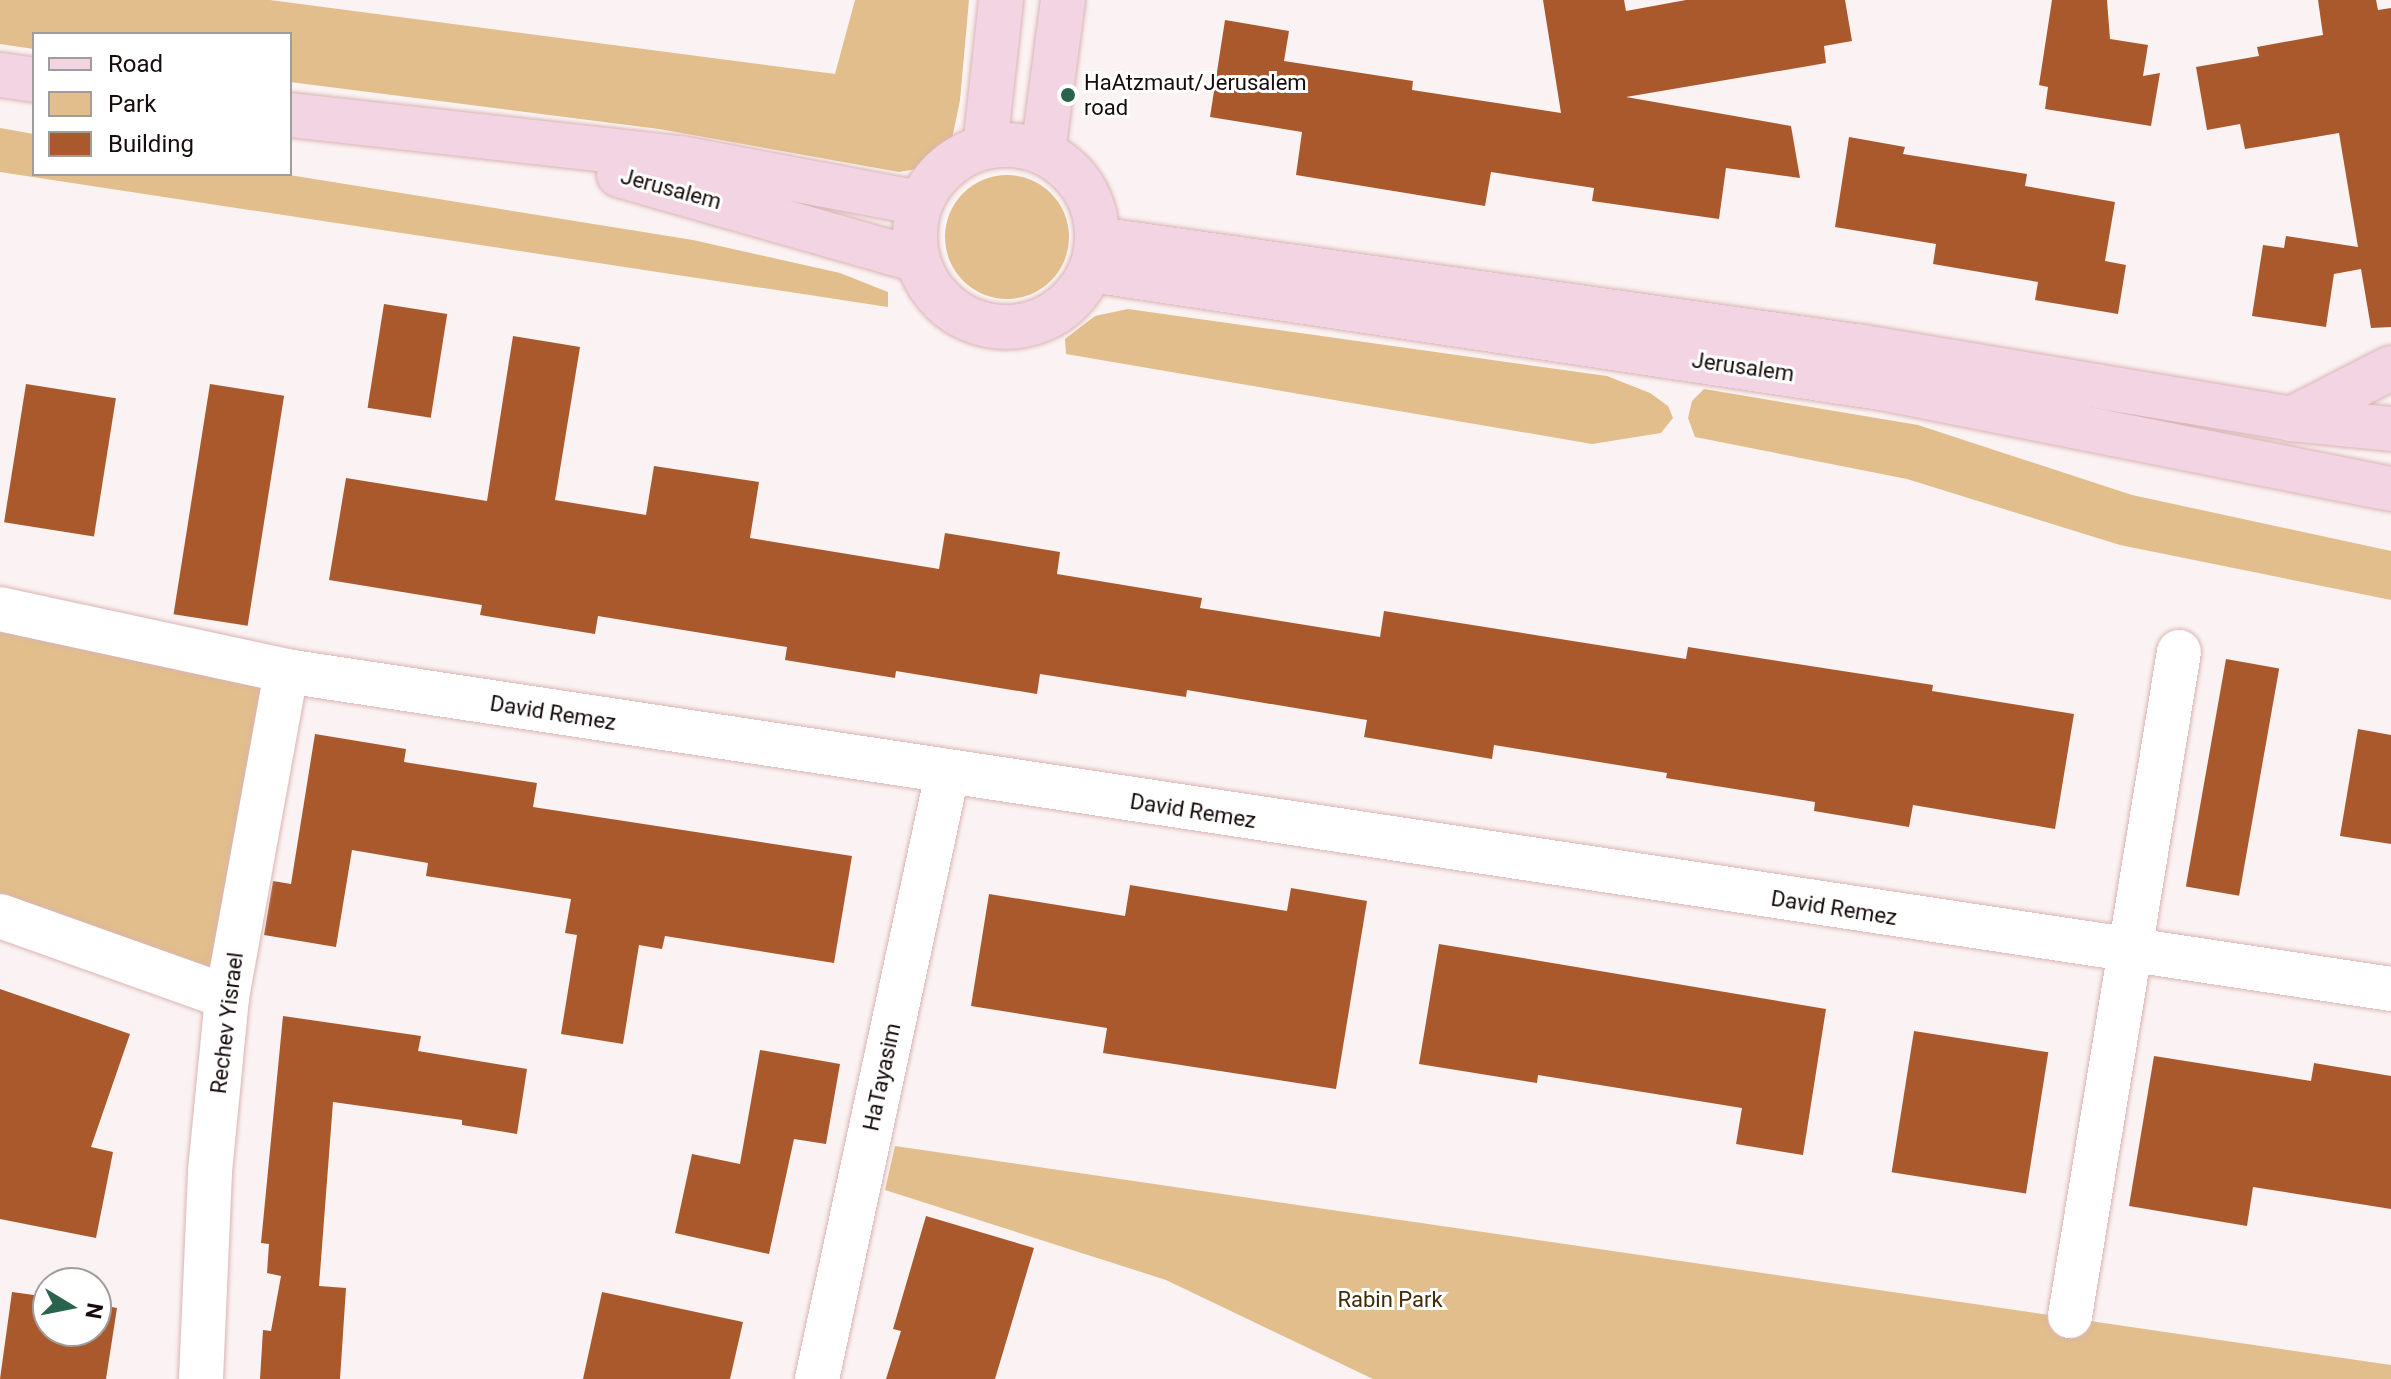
<!DOCTYPE html>
<style>
body{margin:0}
#map{position:relative;width:2391px;height:1379px;overflow:hidden;background:#fbf3f3;font-family:Roboto,sans-serif}
div>[style]{position:absolute}
.green>*{inset:0;background:#e1be8b}
.round{border-radius:50%}
.building>*{inset:0;background:#aa592d;transform-origin:0 0}
.roads{filter:drop-shadow(0 0 2px #dab4b4) drop-shadow(0 0 2px #dab4b4)}
.street>*{height:44px;margin:-22px;padding:0 22px;transform-origin:22px;border-radius:22px;background:#fff}
.secondary>*{height:44px;margin:-22px;padding:0 22px;transform-origin:22px;border-radius:22px;background:#f2d4e3}
.secondary>.ring{margin:-22px;padding:0;box-sizing:content-box;background:none;border:44px solid #f2d4e3;border-radius:50%}
.dots>*{width:22px;height:22px;translate:-50% -50%;box-sizing:border-box;border:4px solid #fff;border-radius:50%}
span{translate:-50% -50%;white-space:nowrap;text-align:center;line-height:1.15;-webkit-text-stroke:6px #fff;paint-order:stroke}
.poi-label{font-size:22px;color:#170b0b}
.left{translate:0 -50%;text-align:left}
.street-label{font-size:22px;color:#170b0b}
.park-label{font-size:22px;color:#3f2a03}
.legend{position:absolute;left:32px;top:32px;width:260px;height:144px;box-sizing:border-box;background:#fff;border:2px solid #a29d9d;margin:0;padding:10px 14px;list-style:none;font-size:24px;color:#170b0b}
.legend li{display:flex;align-items:center;gap:16px;height:40px}
.legend b{width:40px;border:2px solid #a29d9d}
.north{position:absolute;left:32px;top:1267px;width:80px;height:80px;box-sizing:border-box;background:#fff;border:2px solid #a29d9d;border-radius:50%;rotate:100deg;font-size:22px;font-weight:700;line-height:32px;text-align:center;color:#170b0b}
.north::after{content:'';display:block;margin:auto;width:28px;height:36px;background:#2b644d;clip-path:polygon(50% 0,100% 100%,50% 72%,0 100%)}
</style>
<div id="map">
<div class="green">
<div style="clip-path:polygon(0 0,270px 0,835px 74px,855px 0,969px 0,960px 100px,950px 149px,928px 167px,899px 172px,659px 129px,290px 82px,290px 34px,34px 34px,34px 49px,0 44px)"></div>
<div style="clip-path:polygon(0 128px,34px 134px,34px 174px,283px 174px,693px 240px,840px 273px,888px 292px,888px 307px,0 172px)"></div>
<div class="round" style="left:945px;top:175px;width:124px;height:124px"></div>
<div style="clip-path:polygon(1128px 309px,1607px 376px,1650px 393px,1668px 406px,1673px 418px,1661px 433px,1592px 444px,1066px 354px,1065px 339px,1095px 316px)"></div>
<div style="clip-path:polygon(1704px 389px,1918px 425px,2132px 495px,2391px 551px,2391px 600px,2120px 545px,1907px 479px,1695px 437px,1688px 418px,1692px 401px)"></div>
<div style="clip-path:polygon(0 628px,269px 689px,217px 980px,0 903px)"></div>
<div style="clip-path:polygon(895px 1146px,2391px 1365px,2391px 1379px,1373px 1379px,1166px 1280px,885px 1190px)"></div>
</div>
<div class="building">
<div style="clip-path:polygon(1543px 0,1624px 0,1626px 11px,1686px 0,1845px 0,1852px 41px,1824px 46px,1826px 63px,1626px 97px,1791px 126px,1800px 178px,1726px 168px,1719px 219px,1592px 201px,1594px 188px,1491px 172px,1485px 206px,1296px 175px,1302px 132px,1210px 117px,1225px 20px,1289px 31px,1284px 61px,1413px 81px,1412px 90px,1561px 113px)"></div>
<div style="clip-path:polygon(2052px 0,2107px 0,2110px 39px,2148px 45px,2143px 76px,2160px 73px,2151px 126px,2045px 109px,2048px 87px,2039px 85px)"></div>
<div style="clip-path:polygon(2318px 0,2376px 0,2378px 10px,2391px 8px,2391px 327px,2371px 328px,2361px 269px,2334px 274px,2326px 327px,2252px 316px,2263px 245px,2284px 248px,2286px 236px,2358px 247px,2339px 133px,2245px 149px,2240px 124px,2207px 130px,2196px 67px,2259px 56px,2257px 47px,2323px 35px)"></div>
<div style="clip-path:polygon(1849px 137px,1905px 147px,1903px 154px,2027px 174px,2025px 186px,2115px 202px,2105px 261px,2126px 265px,2118px 314px,2035px 300px,2038px 282px,1933px 264px,1936px 244px,1835px 227px)"></div>
<div style="left:384px;top:304px;width:64px;height:105px;rotate:9deg"></div>
<div style="clip-path:polygon(513px 336px,580px 347px,555px 500px,646px 515px,654px 466px,759px 482px,750px 538px,939px 569px,945px 533px,1060px 552px,1057px 574px,1202px 598px,1200px 608px,1380px 637px,1384px 611px,1686px 659px,1688px 647px,1933px 685px,1932px 691px,2074px 714px,2055px 829px,1913px 805px,1909px 827px,1814px 811px,1815px 802px,1666px 778px,1667px 773px,1494px 745px,1492px 759px,1364px 737px,1367px 720px,1187px 690px,1186px 697px,1040px 674px,1037px 694px,896px 671px,895px 678px,785px 660px,787px 647px,598px 616px,595px 634px,480px 615px,482px 605px,329px 580px,346px 478px,487px 501px)"></div>
<div style="left:26px;top:384px;width:91px;height:140px;rotate:9deg"></div>
<div style="left:210px;top:384px;width:75px;height:233px;rotate:9deg"></div>
<div style="left:2226px;top:659px;width:54px;height:231px;rotate:10deg"></div>
<div style="clip-path:polygon(2358px 729px,2391px 735px,2391px 844px,2340px 836px)"></div>
<div style="clip-path:polygon(315px 734px,406px 749px,404px 762px,537px 783px,533px 807px,852px 856px,834px 963px,665px 936px,662px 949px,639px 945px,623px 1044px,561px 1034px,577px 935px,565px 933px,571px 899px,426px 876px,428px 863px,352px 850px,336px 947px,264px 935px,273px 881px,291px 884px)"></div>
<div style="clip-path:polygon(1130px 885px,1287px 911px,1291px 888px,1367px 901px,1336px 1089px,1103px 1053px,1107px 1028px,971px 1006px,989px 894px,1125px 916px)"></div>
<div style="clip-path:polygon(1439px 944px,1826px 1009px,1803px 1155px,1736px 1144px,1742px 1108px,1538px 1075px,1537px 1083px,1419px 1064px)"></div>
<div style="clip-path:polygon(0 989px,130px 1034px,91px 1147px,113px 1152px,96px 1238px,0 1219px)"></div>
<div style="clip-path:polygon(283px 1016px,421px 1036px,418px 1051px,527px 1069px,517px 1134px,462px 1125px,462px 1120px,333px 1102px,319px 1286px,346px 1288px,340px 1379px,260px 1379px,263px 1330px,271px 1331px,281px 1276px,267px 1273px,269px 1244px,261px 1243px)"></div>
<div style="left:1914px;top:1031px;width:136px;height:143px;rotate:9deg"></div>
<div style="clip-path:polygon(760px 1050px,840px 1064px,826px 1144px,794px 1139px,769px 1254px,675px 1233px,692px 1154px,740px 1164px)"></div>
<div style="clip-path:polygon(2154px 1056px,2311px 1081px,2314px 1063px,2391px 1076px,2391px 1209px,2253px 1187px,2247px 1226px,2129px 1206px)"></div>
<div style="clip-path:polygon(926px 1216px,1034px 1248px,995px 1379px,886px 1379px,901px 1331px,893px 1329px)"></div>
<div style="clip-path:polygon(12px 1292px,48px 1297px,48px 1331px,96px 1331px,96px 1304px,117px 1308px,106px 1379px,0 1379px)"></div>
<div style="clip-path:polygon(602px 1292px,743px 1322px,730px 1379px,583px 1379px)"></div>
</div>
<div class="roads">
<div class="street">
<div style="left:0;top:609px;width:293px;rotate:12.2deg"></div>
<div style="left:286px;top:671px;width:2129px;rotate:8.59deg"></div>
<div style="left:0;top:916px;width:241px;rotate:19.6deg"></div>
<div style="left:2070px;top:1316px;width:673px;rotate:-80.68deg"></div>
<div style="left:201px;top:1379px;width:208px;rotate:-87.5deg"></div>
<div style="left:210px;top:1171px;width:175px;rotate:-84.4deg"></div>
<div style="left:227px;top:997px;width:331px;rotate:-79.7deg"></div>
<div style="left:817px;top:1379px;width:619px;rotate:-77.87deg"></div>
</div>
<div class="secondary">
<div style="left:0;top:75px;width:34px;rotate:8deg"></div>
<div style="left:290px;top:115px;width:393px;rotate:6.3deg"></div>
<div style="left:681px;top:158px;width:243px;rotate:10.7deg"></div>
<div class="ring" style="left:915px;top:145px;width:138px;height:138px"></div>
<div style="left:985px;top:146px;width:147px;rotate:-83.7deg"></div>
<div style="left:1043px;top:152px;width:153px;rotate:-82.5deg"></div>
<div style="left:619px;top:175px;width:311px;rotate:15.9deg"></div>
<div style="left:1097px;top:239px;width:774px;rotate:8.03deg"></div>
<div style="left:1863px;top:347px;width:434px;rotate:9.5deg"></div>
<div style="left:2291px;top:419px;width:100px;rotate:5.7deg"></div>
<div style="left:1091px;top:270px;width:799px;rotate:8.5deg"></div>
<div style="left:1881px;top:388px;width:520px;rotate:11.2deg"></div>
<div style="left:2291px;top:419px;width:112px;rotate:-27deg"></div>
</div>
</div>
<div class="dots">
<div style="left:1068px;top:95px;background:#2b644d"></div>
</div>
<div class="poi-label">
<span class="left" style="left:1084px;top:95px">HaAtzmaut/Jerusalem<br>road</span>
</div>
<div class="street-label">
<span style="left:671px;top:189px;rotate:15deg">Jerusalem</span>
<span style="left:1743px;top:367px;rotate:8deg">Jerusalem</span>
<span style="left:553px;top:713px;rotate:9deg">David Remez</span>
<span style="left:1193px;top:811px;rotate:9deg">David Remez</span>
<span style="left:1834px;top:908px;rotate:9deg">David Remez</span>
<span style="left:227px;top:1023px;rotate:-83deg">Rechev Yisrael</span>
<span style="left:882px;top:1077px;rotate:-78deg">HaTayasim</span>
</div>
<div class="park-label">
<span style="left:1390px;top:1300px">Rabin Park</span>
</div>
<ul class="legend">
<li><b style="height:10px;background:#f2d4e3"></b>Road</li>
<li><b style="height:22px;background:#e1be8b"></b>Park</li>
<li><b style="height:22px;background:#aa592d"></b>Building</li>
</ul>
<div class="north">N</div>
</div>
